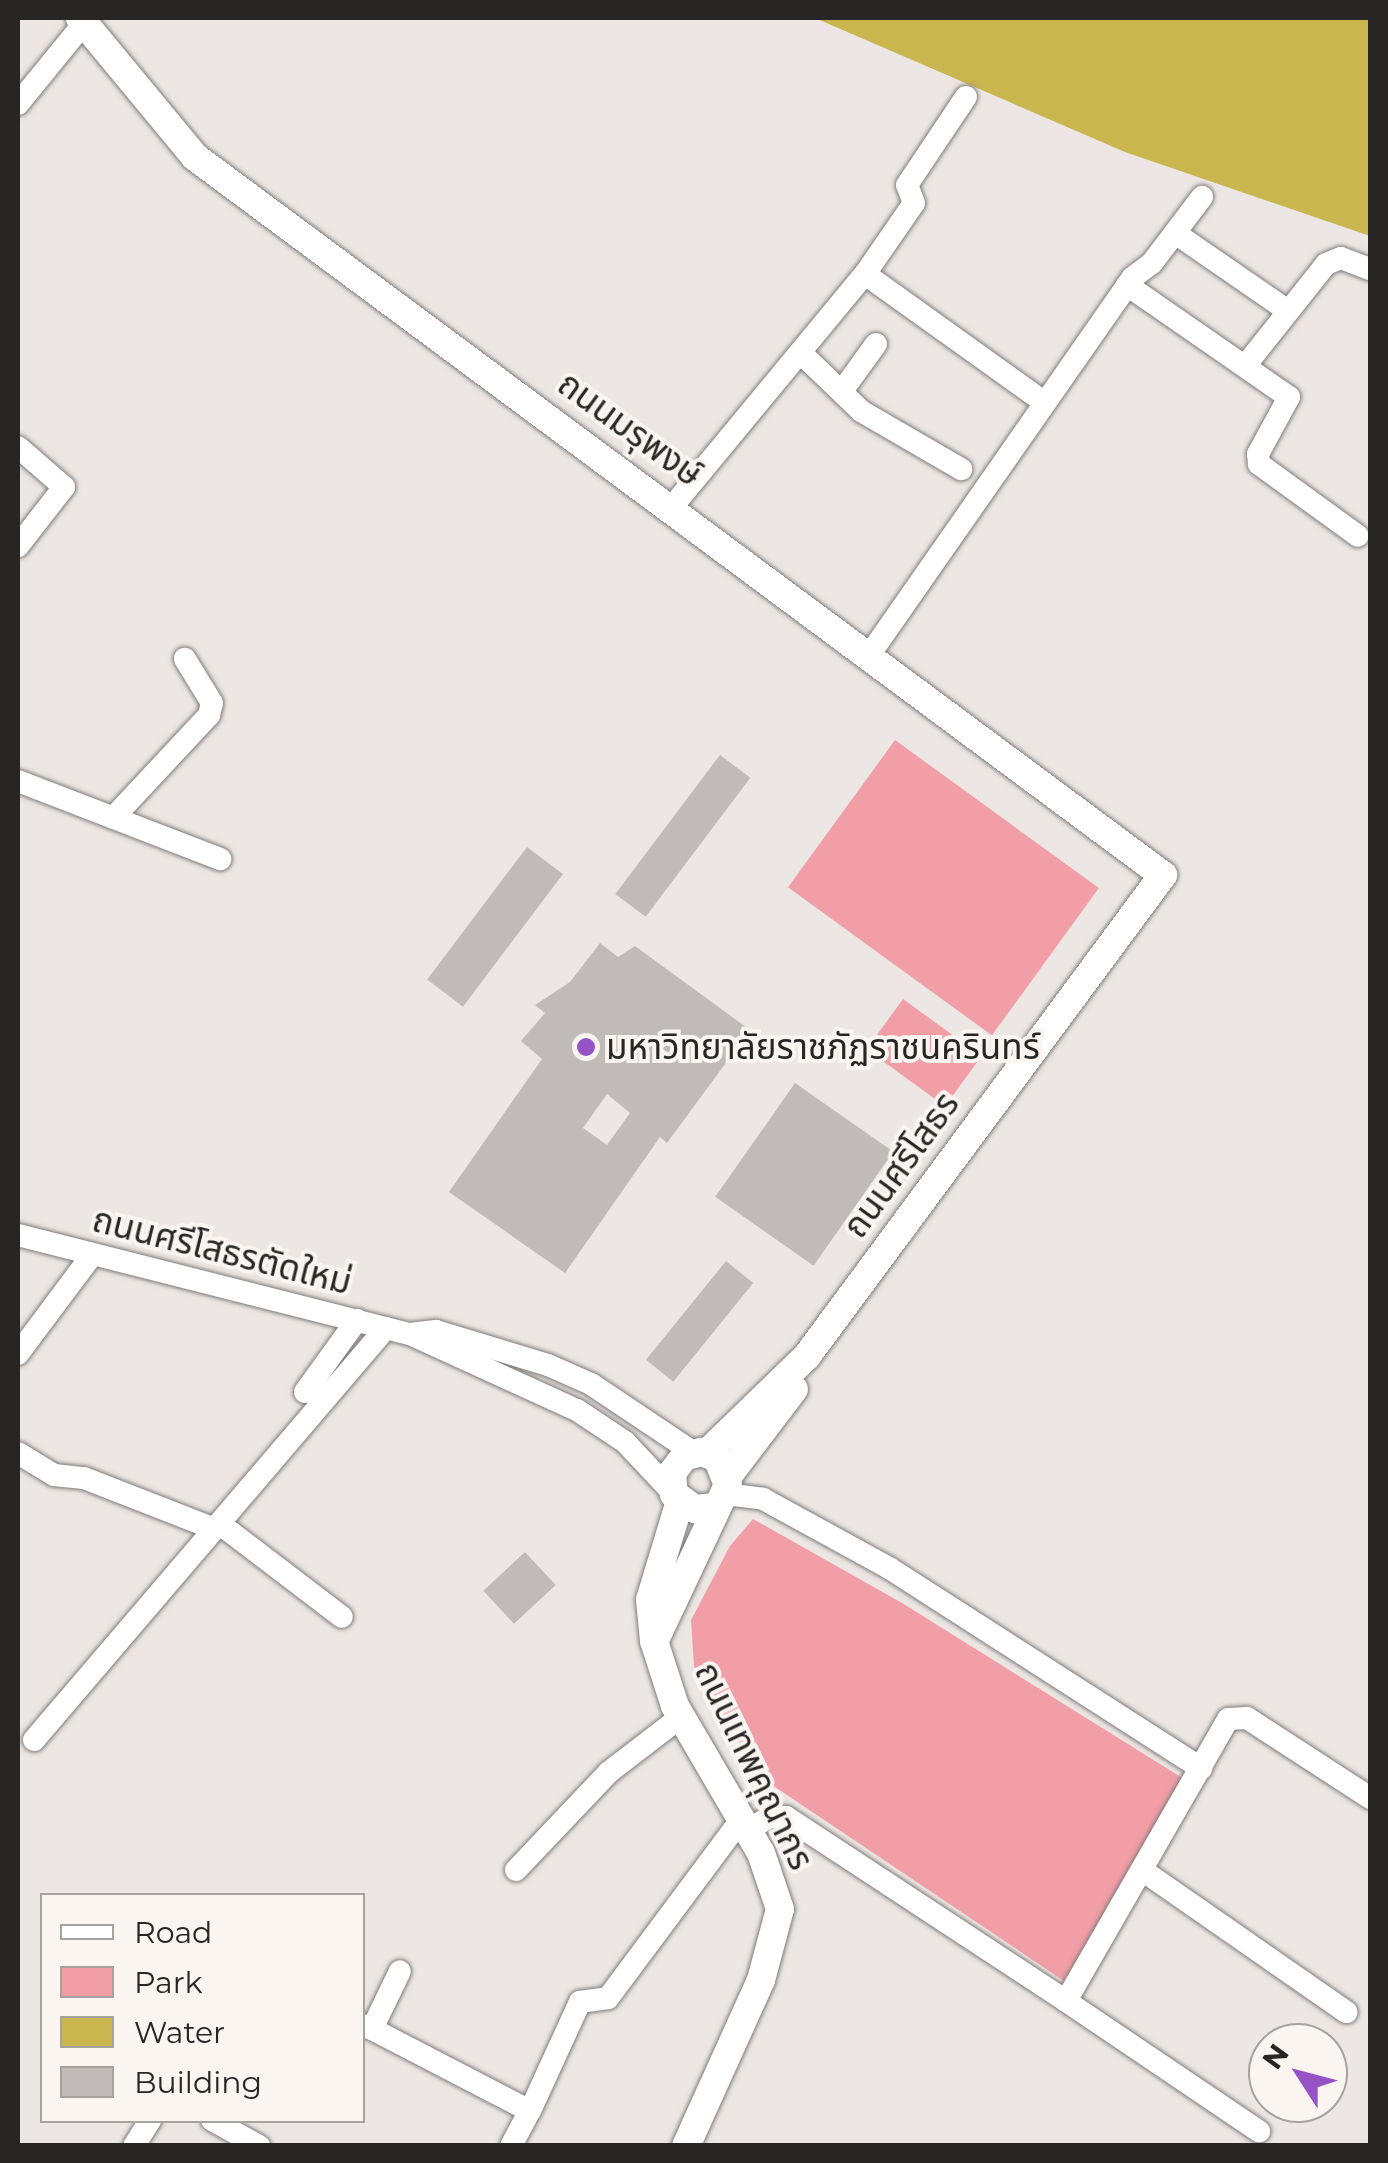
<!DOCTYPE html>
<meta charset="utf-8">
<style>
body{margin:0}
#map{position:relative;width:1388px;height:2163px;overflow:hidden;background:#ece7e4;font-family:Montserrat,"Noto Sans Thai",sans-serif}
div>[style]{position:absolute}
.green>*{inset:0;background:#f19ea6;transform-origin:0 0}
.water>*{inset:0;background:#c9b64e}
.building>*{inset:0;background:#c0bab8;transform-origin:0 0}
.roads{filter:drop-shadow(0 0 2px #807b79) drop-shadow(0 0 2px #807b79)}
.minor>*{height:22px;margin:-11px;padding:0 11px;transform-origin:11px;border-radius:11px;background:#fff}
.major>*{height:28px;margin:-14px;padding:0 14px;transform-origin:14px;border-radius:14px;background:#fff}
.dots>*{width:28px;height:28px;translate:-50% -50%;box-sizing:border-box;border:5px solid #faf5f1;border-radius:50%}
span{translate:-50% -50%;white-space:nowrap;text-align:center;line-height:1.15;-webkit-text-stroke:8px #faf5f1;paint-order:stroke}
.street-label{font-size:35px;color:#272624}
.poi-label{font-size:35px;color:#272624}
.left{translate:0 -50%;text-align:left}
.frame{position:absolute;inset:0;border:20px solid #272624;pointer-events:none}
.legend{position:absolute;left:40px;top:1893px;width:325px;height:230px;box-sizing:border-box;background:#faf5f1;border:2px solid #a6a29f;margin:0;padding:12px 18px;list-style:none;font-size:30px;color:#272624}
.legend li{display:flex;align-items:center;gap:20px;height:50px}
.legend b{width:50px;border:2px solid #a6a29f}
.north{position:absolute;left:1248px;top:2023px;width:100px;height:100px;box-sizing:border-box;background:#faf5f1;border:2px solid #a6a29f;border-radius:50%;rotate:306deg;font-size:28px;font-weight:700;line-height:40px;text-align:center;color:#272624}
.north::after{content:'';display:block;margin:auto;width:35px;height:45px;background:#9752c6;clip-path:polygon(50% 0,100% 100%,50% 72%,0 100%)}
</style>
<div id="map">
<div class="green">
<div style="left:895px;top:740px;width:252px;height:182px;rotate:36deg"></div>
<div style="left:903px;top:999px;width:97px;height:62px;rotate:36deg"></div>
<div style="clip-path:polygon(753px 1519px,902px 1603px,1184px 1779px,1064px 1981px,772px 1785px,767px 1770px,718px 1722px,694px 1666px,691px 1620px,730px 1546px)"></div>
</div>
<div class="water">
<div style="clip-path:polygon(815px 18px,1370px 18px,1370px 236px,1125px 152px)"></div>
</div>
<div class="building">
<div style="left:720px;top:755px;width:38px;height:174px;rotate:37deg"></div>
<div style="left:527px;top:847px;width:45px;height:166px;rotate:37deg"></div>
<div style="clip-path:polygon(evenodd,600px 943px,618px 957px,635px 946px,750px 1030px,667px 1143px,660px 1137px,565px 1273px,449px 1192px,542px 1059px,521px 1041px,545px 1013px,535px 1005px,570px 982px,600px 943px,607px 1094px,630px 1113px,607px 1145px,583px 1128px,607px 1094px)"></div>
<div style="left:795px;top:1083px;width:120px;height:139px;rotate:35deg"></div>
<div style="left:726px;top:1261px;width:35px;height:127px;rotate:39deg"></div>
<div style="left:525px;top:1552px;width:45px;height:57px;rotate:47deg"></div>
</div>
<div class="roads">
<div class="minor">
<div style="left:18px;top:104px;width:104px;rotate:-50.8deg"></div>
<div style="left:1175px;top:233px;width:137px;rotate:34.6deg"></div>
<div style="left:865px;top:274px;width:221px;rotate:35.6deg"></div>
<div style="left:1127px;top:285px;width:197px;rotate:34.7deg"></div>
<div style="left:1289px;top:397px;width:65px;rotate:118.5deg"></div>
<div style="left:1258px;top:454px;width:10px;rotate:84deg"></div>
<div style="left:1259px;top:464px;width:122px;rotate:36deg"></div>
<div style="left:802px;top:354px;width:82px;rotate:44deg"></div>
<div style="left:861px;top:411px;width:116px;rotate:30.1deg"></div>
<div style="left:1245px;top:366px;width:130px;rotate:-51.5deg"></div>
<div style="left:1326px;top:264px;width:16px;rotate:-22deg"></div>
<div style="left:1341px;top:258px;width:31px;rotate:21deg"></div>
<div style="left:842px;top:391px;width:58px;rotate:-54.1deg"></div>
<div style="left:18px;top:447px;width:61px;rotate:41deg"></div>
<div style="left:64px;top:487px;width:75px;rotate:127.9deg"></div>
<div style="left:672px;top:507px;width:303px;rotate:-50.4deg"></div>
<div style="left:865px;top:274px;width:86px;rotate:-55.4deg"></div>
<div style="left:914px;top:203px;width:19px;rotate:-111deg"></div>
<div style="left:907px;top:185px;width:106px;rotate:-56.2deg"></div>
<div style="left:870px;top:654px;width:458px;rotate:-55.1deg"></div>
<div style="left:1132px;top:278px;width:25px;rotate:-37deg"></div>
<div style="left:1152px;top:263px;width:83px;rotate:-52.9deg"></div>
<div style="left:18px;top:781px;width:217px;rotate:21.1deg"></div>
<div style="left:113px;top:818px;width:141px;rotate:-47deg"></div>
<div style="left:209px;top:715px;width:12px;rotate:-76deg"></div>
<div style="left:212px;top:703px;width:52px;rotate:-121.5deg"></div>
<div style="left:18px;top:1235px;width:404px;rotate:14.2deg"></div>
<div style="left:410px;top:1334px;width:183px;rotate:24.5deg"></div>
<div style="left:577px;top:1410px;width:58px;rotate:33.7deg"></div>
<div style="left:625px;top:1442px;width:71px;rotate:46.7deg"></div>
<div style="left:410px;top:1334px;width:26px;rotate:-7deg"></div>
<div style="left:436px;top:1331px;width:117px;rotate:16.9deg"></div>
<div style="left:548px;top:1365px;width:47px;rotate:23.8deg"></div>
<div style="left:591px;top:1384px;width:124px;rotate:33.8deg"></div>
<div style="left:18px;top:1354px;width:124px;rotate:-53.2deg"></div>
<div style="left:305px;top:1392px;width:89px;rotate:-54.2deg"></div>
<div style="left:18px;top:1453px;width:42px;rotate:31.4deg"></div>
<div style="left:54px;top:1475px;width:30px;rotate:6deg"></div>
<div style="left:84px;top:1478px;width:141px;rotate:21.3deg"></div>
<div style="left:725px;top:1494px;width:38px;rotate:7deg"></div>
<div style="left:763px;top:1499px;width:144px;rotate:28.7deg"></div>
<div style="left:889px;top:1568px;width:371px;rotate:32.7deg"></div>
<div style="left:220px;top:1524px;width:153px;rotate:37.3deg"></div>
<div style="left:34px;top:1740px;width:542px;rotate:-49.49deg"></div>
<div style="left:748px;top:1830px;width:26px;rotate:-31deg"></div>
<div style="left:770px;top:1817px;width:16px"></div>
<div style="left:786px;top:1817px;width:335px;rotate:33.3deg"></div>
<div style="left:1066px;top:2001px;width:325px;rotate:-60.1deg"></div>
<div style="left:1228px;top:1719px;width:19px;rotate:-3deg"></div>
<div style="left:1247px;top:1718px;width:147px;rotate:33deg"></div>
<div style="left:516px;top:1870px;width:135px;rotate:-46.5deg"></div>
<div style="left:609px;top:1772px;width:92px;rotate:-37.5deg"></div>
<div style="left:1142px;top:1870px;width:249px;rotate:34.8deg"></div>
<div style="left:1066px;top:2001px;width:233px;rotate:34deg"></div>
<div style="left:362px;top:2025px;width:11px;rotate:22deg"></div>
<div style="left:372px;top:2029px;width:64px;rotate:-64.2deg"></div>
<div style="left:372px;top:2029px;width:178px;rotate:27.4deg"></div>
<div style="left:530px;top:2111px;width:120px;rotate:-65.4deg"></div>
<div style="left:580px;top:2002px;width:28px;rotate:-8deg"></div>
<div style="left:608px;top:1998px;width:224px;rotate:-53.3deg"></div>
<div style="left:212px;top:2120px;width:54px;rotate:29deg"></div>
<div style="left:134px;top:2146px;width:31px;rotate:-58deg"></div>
<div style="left:511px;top:2146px;width:40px;rotate:-62deg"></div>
</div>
<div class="major">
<div style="left:80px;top:18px;width:180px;rotate:50.4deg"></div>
<div style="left:195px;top:157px;width:1205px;rotate:36.57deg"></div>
<div style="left:1163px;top:875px;width:598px;rotate:126.51deg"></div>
<div style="left:807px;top:1356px;width:139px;rotate:135.9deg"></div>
<div style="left:728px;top:1476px;width:109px;rotate:-52.8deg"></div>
<div style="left:680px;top:1501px;width:103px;rotate:106.9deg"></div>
<div style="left:650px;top:1600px;width:41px;rotate:84.4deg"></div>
<div style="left:654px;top:1641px;width:68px;rotate:72.1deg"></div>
<div style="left:675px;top:1706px;width:170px;rotate:59.7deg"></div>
<div style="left:761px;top:1853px;width:59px;rotate:71.3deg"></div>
<div style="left:780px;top:1909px;width:73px;rotate:105deg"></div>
<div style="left:761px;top:1980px;width:182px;rotate:114.3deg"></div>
<div style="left:655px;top:1640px;width:171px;rotate:-64.8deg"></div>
<div style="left:728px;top:1485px;width:29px;rotate:-112deg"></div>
<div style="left:717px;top:1458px;width:17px;rotate:-159deg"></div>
<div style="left:701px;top:1452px;width:18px;rotate:164deg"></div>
<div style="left:684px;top:1457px;width:20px;rotate:127deg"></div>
<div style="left:672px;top:1473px;width:21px;rotate:85deg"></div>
<div style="left:674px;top:1494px;width:26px;rotate:36deg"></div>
<div style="left:695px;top:1509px;width:18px;rotate:-6deg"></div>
</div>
</div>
<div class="dots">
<div style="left:586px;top:1047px;background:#9752c6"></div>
</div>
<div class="street-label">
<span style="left:630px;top:429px;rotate:36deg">ถนนมรุพงษ์</span>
<span style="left:901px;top:1165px;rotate:-54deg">ถนนศรีโสธร</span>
<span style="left:222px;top:1251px;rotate:14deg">ถนนศรีโสธรตัดใหม่</span>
<span style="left:754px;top:1766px;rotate:64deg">ถนนเทพคุณากร</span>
</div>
<div class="poi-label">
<span class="left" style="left:606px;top:1047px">มหาวิทยาลัยราชภัฏราชนครินทร์</span>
</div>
<div class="frame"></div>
<ul class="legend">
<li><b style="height:12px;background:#fff"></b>Road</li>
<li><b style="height:28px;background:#f19ea6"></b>Park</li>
<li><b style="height:28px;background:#c9b64e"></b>Water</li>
<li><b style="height:28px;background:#c0bab8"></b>Building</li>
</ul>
<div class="north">N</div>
</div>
